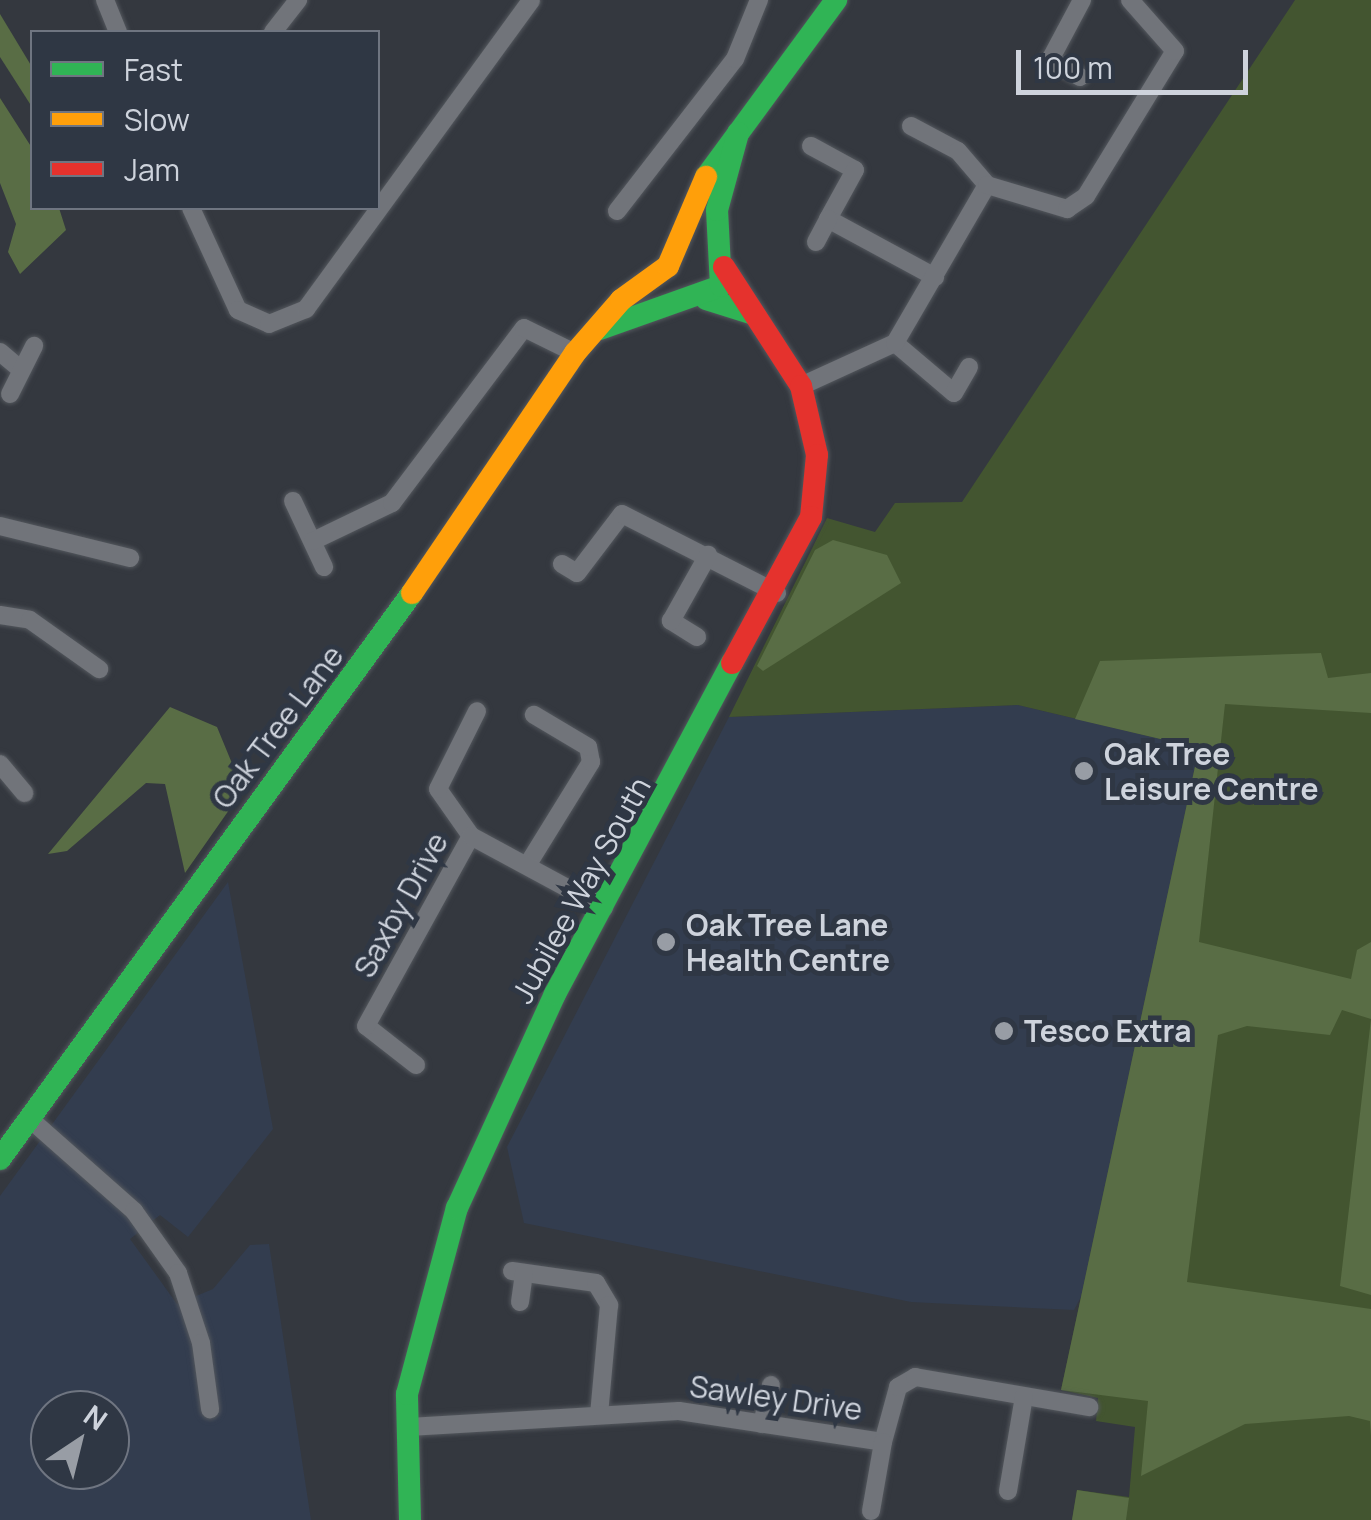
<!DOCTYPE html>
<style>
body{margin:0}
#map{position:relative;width:1371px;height:1520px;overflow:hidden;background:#34383f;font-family:Manrope,sans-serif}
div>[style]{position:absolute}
.built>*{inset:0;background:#333d4f}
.green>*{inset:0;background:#435530}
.forest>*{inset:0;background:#596d45}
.roads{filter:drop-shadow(0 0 2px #53575d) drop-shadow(0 0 2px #53575d)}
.street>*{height:18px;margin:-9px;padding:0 9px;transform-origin:9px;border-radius:9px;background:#71747a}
.fast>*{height:22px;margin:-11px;padding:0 11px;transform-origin:11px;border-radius:11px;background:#30b455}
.slow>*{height:22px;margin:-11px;padding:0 11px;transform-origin:11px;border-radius:11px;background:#ff9f0a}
.jam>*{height:22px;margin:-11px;padding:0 11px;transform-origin:11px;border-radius:11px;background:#e5322d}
.dots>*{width:28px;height:28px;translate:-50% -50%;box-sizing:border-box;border:5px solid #2f3744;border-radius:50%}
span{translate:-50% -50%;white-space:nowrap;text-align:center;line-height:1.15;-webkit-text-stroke:10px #2f3744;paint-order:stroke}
.street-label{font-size:30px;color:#ced3dc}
.poi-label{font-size:30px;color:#ced3dc;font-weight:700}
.left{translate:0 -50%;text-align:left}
.legend{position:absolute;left:30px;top:30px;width:350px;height:180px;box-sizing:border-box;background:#2f3744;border:2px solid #6f7581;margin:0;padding:12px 18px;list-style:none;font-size:30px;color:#ced3dc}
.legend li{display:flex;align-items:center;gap:20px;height:50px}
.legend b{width:50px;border:2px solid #6f7581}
.north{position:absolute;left:30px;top:1390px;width:100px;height:100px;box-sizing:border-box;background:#2f3744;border:2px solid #6f7581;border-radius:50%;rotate:35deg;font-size:28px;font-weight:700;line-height:40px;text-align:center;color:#ced3dc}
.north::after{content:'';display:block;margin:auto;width:35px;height:45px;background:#989da5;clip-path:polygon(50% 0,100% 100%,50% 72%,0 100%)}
.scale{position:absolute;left:1016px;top:50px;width:232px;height:45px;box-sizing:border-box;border:5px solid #ced3dc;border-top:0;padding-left:12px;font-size:30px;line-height:35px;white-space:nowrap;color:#ced3dc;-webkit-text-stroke:8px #2f3744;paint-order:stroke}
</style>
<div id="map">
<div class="built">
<div style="clip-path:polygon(1018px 705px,1199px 748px,1093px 1274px,1074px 1310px,911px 1302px,524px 1223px,507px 1147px,729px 717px)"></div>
<div style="clip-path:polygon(evenodd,228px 882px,273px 1129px,188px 1237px,160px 1215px,130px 1239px,177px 1304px,213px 1289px,250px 1245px,269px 1244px,311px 1520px,0 1520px,0 1196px,228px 882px,50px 1410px,110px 1410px,110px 1470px,50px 1470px,50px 1410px)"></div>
</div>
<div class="green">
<div style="clip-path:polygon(1295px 0,1371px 0,1371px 1520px,1072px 1520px,1077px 1490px,1129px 1497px,1135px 1427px,1096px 1421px,1098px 1398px,1061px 1390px,1199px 748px,1018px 705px,729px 717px,827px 518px,875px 532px,895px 503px,962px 502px)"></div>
</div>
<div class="forest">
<div style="clip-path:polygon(0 14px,32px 67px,32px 107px,0 57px)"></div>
<div style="clip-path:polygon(0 98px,32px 148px,32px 208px,59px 208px,66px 230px,20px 274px,8px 252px,16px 224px,0 183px)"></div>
<div style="clip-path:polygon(833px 540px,887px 555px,901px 583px,763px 671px,757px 666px,815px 550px)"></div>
<div style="clip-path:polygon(1321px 653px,1328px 678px,1371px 673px,1371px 713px,1225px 704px,1199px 942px,1351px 979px,1357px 950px,1371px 942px,1371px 1295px,1340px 1286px,1371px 1019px,1342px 1010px,1330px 1035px,1247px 1026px,1218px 1035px,1187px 1282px,1371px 1309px,1371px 1436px,1370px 1421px,1349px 1416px,1245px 1424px,1141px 1476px,1148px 1401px,1061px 1390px,1199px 748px,1075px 719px,1100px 661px)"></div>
<div style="clip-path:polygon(170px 707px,217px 727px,243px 790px,185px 873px,165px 784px,146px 783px,67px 851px,48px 854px)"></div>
<div style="clip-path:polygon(1077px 1490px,1129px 1498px,1126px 1520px,1072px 1520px)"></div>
</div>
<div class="roads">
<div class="street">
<div style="left:105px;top:0;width:35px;rotate:68deg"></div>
<div style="left:273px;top:32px;width:41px;rotate:-52deg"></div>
<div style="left:1080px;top:77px;width:34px;rotate:-150deg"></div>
<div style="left:1050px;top:60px;width:68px;rotate:-61.9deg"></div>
<div style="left:911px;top:126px;width:53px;rotate:28deg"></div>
<div style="left:958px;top:151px;width:45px;rotate:49.5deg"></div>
<div style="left:811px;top:146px;width:50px;rotate:28.6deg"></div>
<div style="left:855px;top:170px;width:56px;rotate:118.9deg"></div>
<div style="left:828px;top:219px;width:122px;rotate:28.5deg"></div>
<div style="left:191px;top:208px;width:112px;rotate:65.3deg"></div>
<div style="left:238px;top:310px;width:34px;rotate:24deg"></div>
<div style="left:269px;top:324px;width:40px;rotate:-22deg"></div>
<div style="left:306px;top:309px;width:382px;rotate:-53.9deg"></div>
<div style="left:617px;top:211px;width:192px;rotate:-52.2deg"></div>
<div style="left:735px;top:59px;width:64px;rotate:-67.9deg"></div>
<div style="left:816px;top:242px;width:26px;rotate:-62deg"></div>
<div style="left:895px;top:343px;width:77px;rotate:40.3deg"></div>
<div style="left:954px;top:393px;width:30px;rotate:-60deg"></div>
<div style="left:0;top:352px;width:25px;rotate:40deg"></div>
<div style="left:801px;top:386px;width:103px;rotate:-24.6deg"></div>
<div style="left:895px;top:343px;width:183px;rotate:-59.8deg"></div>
<div style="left:987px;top:185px;width:84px;rotate:16.7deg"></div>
<div style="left:1067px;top:209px;width:23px;rotate:-34deg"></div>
<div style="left:1086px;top:196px;width:170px;rotate:-58.5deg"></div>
<div style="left:1175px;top:51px;width:68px;rotate:-131.4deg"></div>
<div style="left:10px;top:394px;width:54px;rotate:-63.4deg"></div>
<div style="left:293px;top:501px;width:73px;rotate:64.8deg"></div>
<div style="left:0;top:526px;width:134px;rotate:13.8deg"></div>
<div style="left:313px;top:541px;width:88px;rotate:-25.7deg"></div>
<div style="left:392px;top:503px;width:219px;rotate:-53deg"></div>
<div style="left:524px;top:328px;width:57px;rotate:26.1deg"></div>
<div style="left:562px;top:564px;width:17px;rotate:31deg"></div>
<div style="left:577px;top:573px;width:74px;rotate:-52.7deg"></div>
<div style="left:622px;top:514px;width:174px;rotate:27deg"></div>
<div style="left:0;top:615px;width:30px;rotate:9deg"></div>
<div style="left:30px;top:620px;width:85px;rotate:35.4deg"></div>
<div style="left:697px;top:637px;width:31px;rotate:-148deg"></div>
<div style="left:671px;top:621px;width:76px;rotate:-60.7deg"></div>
<div style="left:0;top:764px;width:38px;rotate:50deg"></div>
<div style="left:471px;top:836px;width:57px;rotate:-125.1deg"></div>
<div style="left:438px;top:789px;width:87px;rotate:-63.4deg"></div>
<div style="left:528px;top:864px;width:120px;rotate:-58.3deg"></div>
<div style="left:591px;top:762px;width:15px;rotate:-101deg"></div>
<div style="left:588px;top:747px;width:63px;rotate:-149.3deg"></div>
<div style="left:416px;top:1065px;width:63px;rotate:-142deg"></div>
<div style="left:366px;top:1026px;width:217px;rotate:-61.1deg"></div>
<div style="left:471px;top:836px;width:151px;rotate:28.4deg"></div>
<div style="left:30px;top:1119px;width:139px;rotate:41.5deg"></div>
<div style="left:134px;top:1211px;width:76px;rotate:54.6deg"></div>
<div style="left:178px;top:1273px;width:74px;rotate:71.8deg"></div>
<div style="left:201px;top:1343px;width:67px;rotate:82.2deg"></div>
<div style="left:512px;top:1271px;width:85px;rotate:8.1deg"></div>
<div style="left:596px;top:1283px;width:26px;rotate:59deg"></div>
<div style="left:609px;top:1305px;width:109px;rotate:95.2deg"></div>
<div style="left:520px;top:1302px;width:29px;rotate:-82deg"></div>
<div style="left:762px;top:1424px;width:40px;rotate:-77deg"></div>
<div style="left:409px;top:1427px;width:270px;rotate:-3.4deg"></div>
<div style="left:679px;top:1411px;width:206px;rotate:8.6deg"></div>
<div style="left:883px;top:1442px;width:57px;rotate:-74.7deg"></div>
<div style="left:898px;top:1387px;width:20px;rotate:-30deg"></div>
<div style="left:915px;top:1377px;width:177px;rotate:9.8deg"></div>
<div style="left:1008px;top:1491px;width:96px;rotate:-80.4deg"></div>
<div style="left:871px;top:1511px;width:70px;rotate:-80.1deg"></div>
</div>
<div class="fast">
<div style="left:706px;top:177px;width:220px;rotate:-53.7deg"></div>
<div style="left:706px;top:299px;width:50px;rotate:17.4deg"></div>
<div style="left:600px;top:329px;width:128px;rotate:-19.6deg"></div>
<div style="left:721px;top:286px;width:76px;rotate:-93deg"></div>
<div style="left:717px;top:210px;width:80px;rotate:-74.7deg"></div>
<div style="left:0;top:1159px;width:700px;rotate:-53.95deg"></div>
<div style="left:410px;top:1520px;width:126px;rotate:-91.4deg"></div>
<div style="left:407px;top:1394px;width:193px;rotate:-75deg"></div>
<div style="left:457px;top:1208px;width:235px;rotate:-65.4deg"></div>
<div style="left:555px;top:994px;width:375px;rotate:-61.9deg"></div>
</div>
<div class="slow">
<div style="left:412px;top:593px;width:290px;rotate:-55.8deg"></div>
<div style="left:575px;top:353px;width:70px;rotate:-49deg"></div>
<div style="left:621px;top:300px;width:58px;rotate:-35.9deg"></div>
<div style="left:668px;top:266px;width:97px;rotate:-66.9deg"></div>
</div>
<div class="jam">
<div style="left:724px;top:267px;width:142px;rotate:57.1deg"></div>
<div style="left:801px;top:386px;width:71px;rotate:76.9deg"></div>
<div style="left:817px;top:455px;width:62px;rotate:95.5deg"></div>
<div style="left:811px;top:517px;width:166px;rotate:118.4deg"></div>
</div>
</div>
<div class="dots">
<div style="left:1084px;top:771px;background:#989da5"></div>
<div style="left:666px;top:942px;background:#989da5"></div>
<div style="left:1004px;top:1031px;background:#989da5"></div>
</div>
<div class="street-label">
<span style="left:278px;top:727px;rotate:-53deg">Oak Tree Lane</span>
<span style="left:581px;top:890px;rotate:-61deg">Jubilee Way South</span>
<span style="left:401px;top:905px;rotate:-61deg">Saxby Drive</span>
<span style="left:776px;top:1398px;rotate:8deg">Sawley Drive</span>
</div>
<div class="poi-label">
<span class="left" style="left:1104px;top:771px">Oak Tree<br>Leisure Centre</span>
<span class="left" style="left:686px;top:942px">Oak Tree Lane<br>Health Centre</span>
<span class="left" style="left:1024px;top:1031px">Tesco Extra</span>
</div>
<ul class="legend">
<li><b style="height:12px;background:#30b455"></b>Fast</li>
<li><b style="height:12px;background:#ff9f0a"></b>Slow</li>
<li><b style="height:12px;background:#e5322d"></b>Jam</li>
</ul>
<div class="north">N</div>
<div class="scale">100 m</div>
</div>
